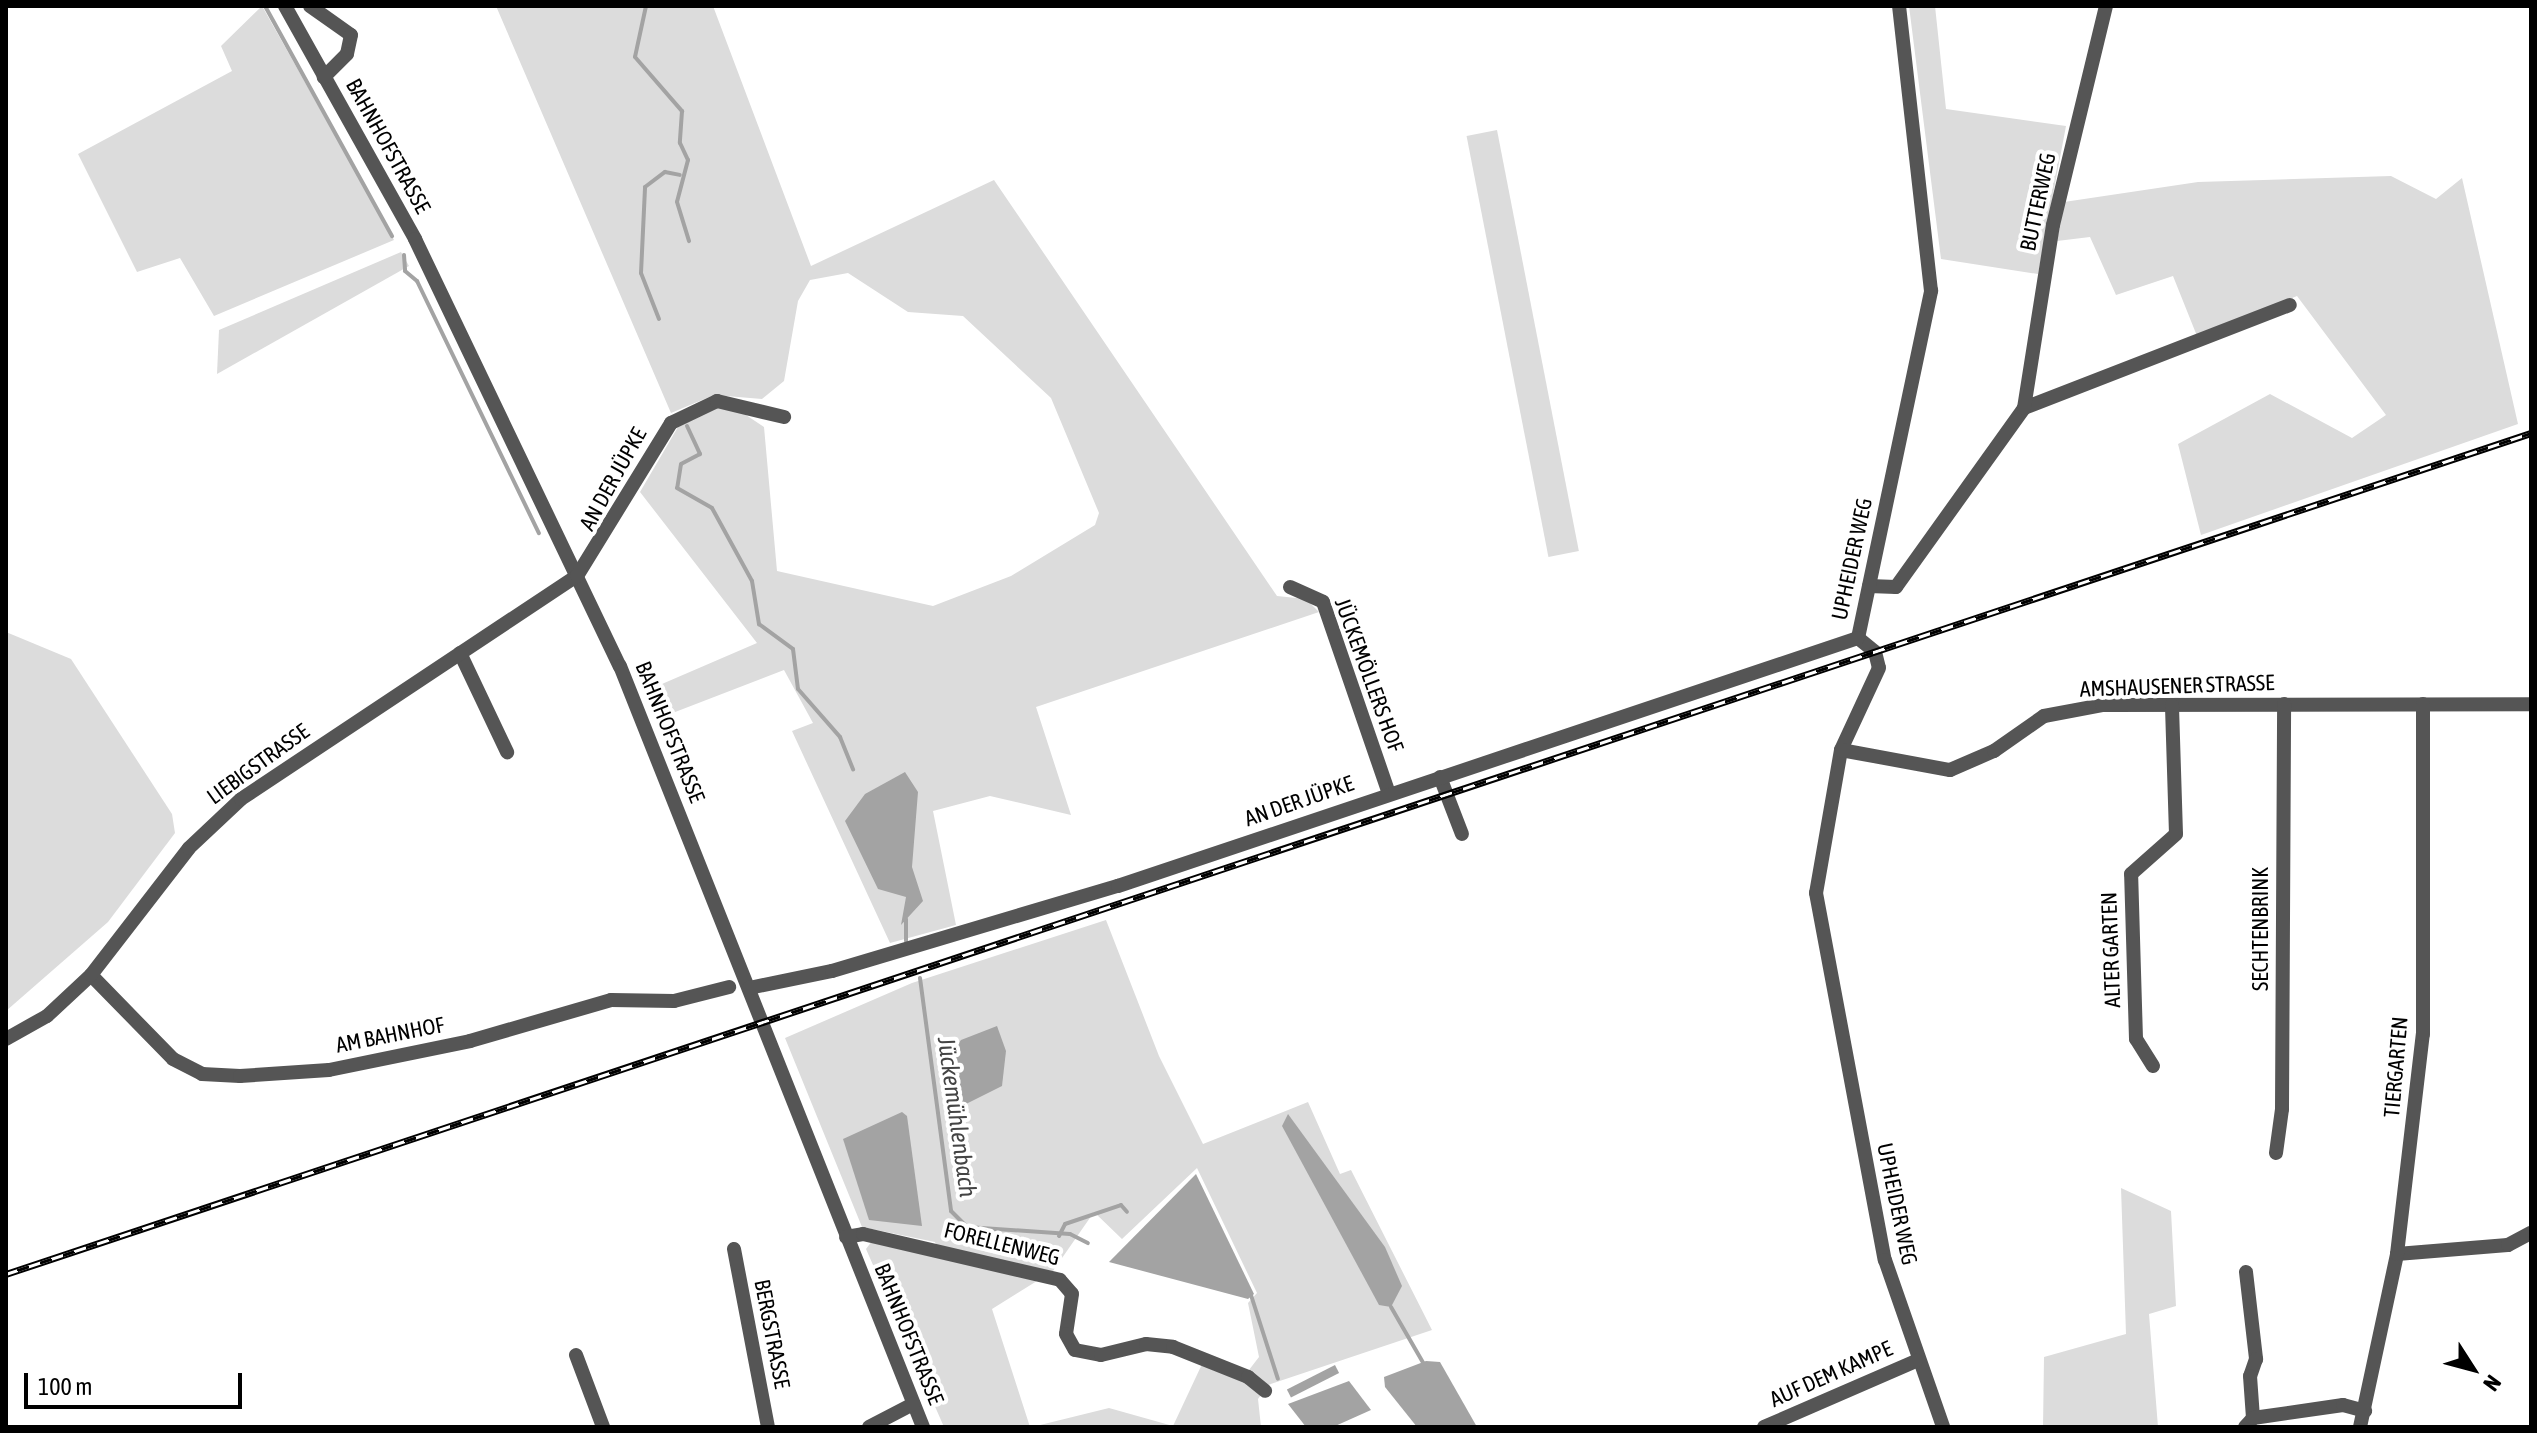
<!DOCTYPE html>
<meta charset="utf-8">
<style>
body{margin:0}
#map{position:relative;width:2537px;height:1433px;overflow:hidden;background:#fff;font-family:"Asap Condensed",sans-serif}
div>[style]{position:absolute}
.green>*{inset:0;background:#dcdcdc;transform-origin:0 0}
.water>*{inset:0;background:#a3a3a3;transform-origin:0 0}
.stream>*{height:4px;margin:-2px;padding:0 2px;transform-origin:2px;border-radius:2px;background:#a3a3a3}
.minor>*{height:14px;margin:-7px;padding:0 7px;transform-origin:7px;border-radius:7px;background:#555}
.rail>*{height:7px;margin-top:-3.5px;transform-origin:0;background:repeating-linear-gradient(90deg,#fff 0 12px,#000 0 24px);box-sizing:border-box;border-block:2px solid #000}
span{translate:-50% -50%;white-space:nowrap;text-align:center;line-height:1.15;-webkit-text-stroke:8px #fff;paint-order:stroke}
.street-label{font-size:22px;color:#000}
.water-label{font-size:24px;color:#444;font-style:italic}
.frame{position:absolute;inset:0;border:8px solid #000;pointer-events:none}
.north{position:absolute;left:2433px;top:1329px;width:80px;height:80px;-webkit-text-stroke:6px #fff;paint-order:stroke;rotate:126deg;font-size:22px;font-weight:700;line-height:32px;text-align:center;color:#000}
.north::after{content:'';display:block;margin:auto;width:28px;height:36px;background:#000;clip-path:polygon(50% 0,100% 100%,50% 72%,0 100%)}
.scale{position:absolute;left:24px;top:1373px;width:218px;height:36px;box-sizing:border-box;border:4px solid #000;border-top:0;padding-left:10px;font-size:24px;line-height:28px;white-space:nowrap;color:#000;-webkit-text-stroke:6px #fff;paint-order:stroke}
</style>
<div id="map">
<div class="green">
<div style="clip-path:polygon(262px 6px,394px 240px,214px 316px,180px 258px,137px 272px,78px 154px,232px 71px,221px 46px)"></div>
<div style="clip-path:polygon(496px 6px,713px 6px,811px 266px,994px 180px,1277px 596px,1306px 599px,1319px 612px,1036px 707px,1071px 815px,990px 796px,933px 811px,956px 925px,890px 943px,792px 731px,813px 723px,784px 670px,657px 719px,648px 690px,757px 643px,640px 492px,678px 427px,718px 407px,737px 409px,764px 427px,777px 571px,933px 606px,1011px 576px,1095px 525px,1099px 513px,1051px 398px,963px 316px,908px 312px,848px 273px,810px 280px,798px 301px,784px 381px,762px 399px,714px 395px,671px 413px)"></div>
<div style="clip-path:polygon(1909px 6px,1935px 6px,1946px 109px,2066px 126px,2038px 274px,1941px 259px)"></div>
<div style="left:1497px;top:130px;width:429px;height:31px;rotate:79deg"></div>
<div style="clip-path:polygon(2391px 176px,2436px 199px,2462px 178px,2518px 424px,2201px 535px,2178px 444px,2270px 394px,2352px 438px,2386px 415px,2297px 296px,2197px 336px,2173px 276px,2116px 295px,2090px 237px,2057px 241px,2064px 202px,2198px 182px)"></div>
<div style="clip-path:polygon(401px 252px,409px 266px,217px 374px,219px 330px)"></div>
<div style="clip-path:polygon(6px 632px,71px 659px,172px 814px,175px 833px,108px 922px,6px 1011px)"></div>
<div style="clip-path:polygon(1106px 920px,1159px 1056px,1203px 1144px,1308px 1102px,1340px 1174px,1351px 1170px,1432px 1330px,1268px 1385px,1258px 1399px,1261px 1427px,1032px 1427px,1109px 1408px,1173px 1426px,1203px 1362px,1242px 1379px,1259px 1357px,1248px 1303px,1257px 1293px,1197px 1168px,1122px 1239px,1094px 1212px,1053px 1271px,992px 1309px,1030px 1427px,944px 1427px,866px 1249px,872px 1241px,940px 1256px,935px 1242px,862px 1227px,785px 1038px,912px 983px)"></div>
<div style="clip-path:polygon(2121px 1188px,2171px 1211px,2176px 1306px,2149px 1314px,2158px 1427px,2043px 1427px,2044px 1357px,2126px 1334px)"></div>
</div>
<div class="water">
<div style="clip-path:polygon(905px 772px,918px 792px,912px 867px,923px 901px,901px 925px,906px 897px,878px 889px,845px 821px,865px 794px)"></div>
<div style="clip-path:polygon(997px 1026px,1006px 1051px,1002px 1086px,956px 1109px,945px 1061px,961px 1040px)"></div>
<div style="clip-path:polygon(902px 1112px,907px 1116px,922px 1226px,869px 1220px,843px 1139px)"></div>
<div style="clip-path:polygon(1288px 1114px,1385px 1247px,1402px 1286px,1391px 1307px,1379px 1305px,1282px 1126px)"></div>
<div style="clip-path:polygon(1196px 1174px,1254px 1294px,1248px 1299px,1109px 1262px)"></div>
<div style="clip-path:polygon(1426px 1361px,1440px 1362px,1477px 1427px,1417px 1427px,1385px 1387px,1384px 1377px)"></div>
<div style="left:1335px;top:1365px;width:9px;height:54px;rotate:63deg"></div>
<div style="clip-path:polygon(1349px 1381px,1371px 1410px,1333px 1427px,1306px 1427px,1288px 1404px)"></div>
</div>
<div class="stream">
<div style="left:265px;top:6px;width:263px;rotate:61.1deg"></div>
<div style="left:646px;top:6px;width:52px;rotate:102.2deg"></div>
<div style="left:635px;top:57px;width:72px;rotate:49deg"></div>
<div style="left:682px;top:111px;width:32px;rotate:94deg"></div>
<div style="left:680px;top:143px;width:19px;rotate:65deg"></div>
<div style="left:688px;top:160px;width:43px;rotate:104.7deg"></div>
<div style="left:677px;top:202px;width:41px;rotate:72.9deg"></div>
<div style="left:404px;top:255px;width:16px;rotate:86deg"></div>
<div style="left:405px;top:271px;width:16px;rotate:40deg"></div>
<div style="left:417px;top:281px;width:280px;rotate:64.2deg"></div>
<div style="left:659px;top:319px;width:49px;rotate:-111.4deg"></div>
<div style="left:641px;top:273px;width:86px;rotate:-87.3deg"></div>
<div style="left:645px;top:187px;width:25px;rotate:-37deg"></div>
<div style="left:665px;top:172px;width:15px;rotate:11deg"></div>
<div style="left:687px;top:426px;width:31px;rotate:65deg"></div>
<div style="left:700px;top:454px;width:21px;rotate:152deg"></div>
<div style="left:681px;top:464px;width:24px;rotate:99deg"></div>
<div style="left:677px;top:488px;width:40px;rotate:29.7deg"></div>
<div style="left:712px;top:508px;width:83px;rotate:61.3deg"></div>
<div style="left:752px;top:581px;width:44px;rotate:80.8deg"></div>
<div style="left:759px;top:624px;width:42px;rotate:36.3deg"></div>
<div style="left:793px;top:649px;width:40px;rotate:82.9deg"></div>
<div style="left:798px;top:689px;width:64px;rotate:48.8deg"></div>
<div style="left:840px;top:737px;width:35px;rotate:68deg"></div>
<div style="left:906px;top:919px;width:22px;rotate:90deg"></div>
<div style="left:920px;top:978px;width:235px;rotate:82.4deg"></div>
<div style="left:951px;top:1211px;width:23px;rotate:45deg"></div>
<div style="left:967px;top:1227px;width:103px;rotate:3.9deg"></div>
<div style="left:1070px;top:1234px;width:20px;rotate:27deg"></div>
<div style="left:1059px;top:1236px;width:13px;rotate:-63deg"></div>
<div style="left:1065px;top:1224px;width:59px;rotate:-18.7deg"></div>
<div style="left:1121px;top:1205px;width:9px;rotate:49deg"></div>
<div style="left:1250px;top:1292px;width:91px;rotate:72.2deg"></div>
<div style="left:1391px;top:1307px;width:68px;rotate:60deg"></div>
</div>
<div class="minor">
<div style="left:285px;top:6px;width:267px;rotate:60.8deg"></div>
<div style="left:415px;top:239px;width:474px;rotate:64.4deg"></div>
<div style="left:620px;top:666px;width:819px;rotate:68.29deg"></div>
<div style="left:310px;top:6px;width:50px;rotate:35.3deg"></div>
<div style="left:351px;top:35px;width:19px;rotate:102deg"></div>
<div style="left:347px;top:54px;width:33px;rotate:135deg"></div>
<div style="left:2024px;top:408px;width:285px;rotate:-21.2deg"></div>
<div style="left:1869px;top:586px;width:27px;rotate:2deg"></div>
<div style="left:1896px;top:587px;width:220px;rotate:-54.4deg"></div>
<div style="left:2024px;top:408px;width:185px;rotate:-81deg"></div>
<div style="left:2053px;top:225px;width:225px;rotate:-76.4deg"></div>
<div style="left:1290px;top:587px;width:36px;rotate:24deg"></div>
<div style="left:1323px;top:602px;width:203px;rotate:71deg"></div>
<div style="left:1858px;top:638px;width:22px;rotate:39deg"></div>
<div style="left:1875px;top:652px;width:16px;rotate:76deg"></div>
<div style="left:1879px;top:668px;width:90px;rotate:114.9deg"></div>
<div style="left:1841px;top:750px;width:145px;rotate:99.9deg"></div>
<div style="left:1816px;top:893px;width:373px;rotate:79.4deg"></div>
<div style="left:1885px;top:1260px;width:177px;rotate:70.8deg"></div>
<div style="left:1858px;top:638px;width:355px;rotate:-78.1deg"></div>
<div style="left:1931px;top:291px;width:287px;rotate:-96.4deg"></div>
<div style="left:460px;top:653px;width:110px;rotate:64.6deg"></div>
<div style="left:1841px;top:750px;width:111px;rotate:10.4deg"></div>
<div style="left:1950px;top:770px;width:48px;rotate:-23.4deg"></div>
<div style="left:1994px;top:751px;width:61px;rotate:-35deg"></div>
<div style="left:2044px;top:716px;width:59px;rotate:-10.7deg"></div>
<div style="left:2102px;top:705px;width:429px;rotate:-0.1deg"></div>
<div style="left:1440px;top:777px;width:61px;rotate:68.9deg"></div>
<div style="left:91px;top:975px;width:117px;rotate:45.7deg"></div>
<div style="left:173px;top:1059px;width:33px;rotate:27deg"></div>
<div style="left:202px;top:1074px;width:38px;rotate:3deg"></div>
<div style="left:240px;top:1076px;width:89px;rotate:-3.9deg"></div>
<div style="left:329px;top:1070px;width:144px;rotate:-11.6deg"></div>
<div style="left:470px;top:1041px;width:147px;rotate:-16.2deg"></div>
<div style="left:611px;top:1000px;width:63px;rotate:0.9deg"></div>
<div style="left:674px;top:1001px;width:57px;rotate:-14.3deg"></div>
<div style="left:749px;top:988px;width:85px;rotate:-11.6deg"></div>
<div style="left:832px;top:971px;width:298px;rotate:-16.6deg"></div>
<div style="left:1118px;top:886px;width:780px;rotate:-18.53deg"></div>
<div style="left:6px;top:1039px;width:47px;rotate:-29.3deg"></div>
<div style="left:47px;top:1016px;width:60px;rotate:-43deg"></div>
<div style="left:91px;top:975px;width:160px;rotate:-52.3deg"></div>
<div style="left:189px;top:848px;width:71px;rotate:-43.3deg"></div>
<div style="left:241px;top:799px;width:403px;rotate:-33.6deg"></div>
<div style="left:577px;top:576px;width:180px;rotate:-58.4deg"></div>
<div style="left:671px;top:423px;width:51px;rotate:-25.6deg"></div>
<div style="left:717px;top:401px;width:69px;rotate:13.4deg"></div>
<div style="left:2153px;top:1066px;width:32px;rotate:-122deg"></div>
<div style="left:2136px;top:1039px;width:165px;rotate:-91.7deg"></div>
<div style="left:2131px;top:874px;width:60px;rotate:-41.6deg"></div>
<div style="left:2176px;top:834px;width:129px;rotate:-91.8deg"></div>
<div style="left:2276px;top:1153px;width:44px;rotate:-82.2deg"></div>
<div style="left:2282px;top:1109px;width:405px;rotate:-89.7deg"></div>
<div style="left:846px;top:1237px;width:17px;rotate:-10deg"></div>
<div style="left:863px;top:1234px;width:202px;rotate:13.1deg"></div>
<div style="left:1060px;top:1280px;width:18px;rotate:49deg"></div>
<div style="left:1072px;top:1294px;width:40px;rotate:98.5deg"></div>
<div style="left:1066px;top:1334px;width:18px;rotate:61deg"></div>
<div style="left:1075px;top:1350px;width:26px;rotate:11deg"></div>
<div style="left:1101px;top:1355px;width:46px;rotate:-13.7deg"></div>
<div style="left:1146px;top:1344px;width:27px;rotate:6deg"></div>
<div style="left:1173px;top:1347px;width:81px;rotate:21.8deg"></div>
<div style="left:1248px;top:1377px;width:22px;rotate:39deg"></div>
<div style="left:734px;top:1249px;width:181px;rotate:79.2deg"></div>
<div style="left:2397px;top:1254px;width:111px;rotate:-4.6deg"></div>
<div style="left:2508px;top:1245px;width:26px;rotate:-28deg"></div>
<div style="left:2246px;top:1272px;width:88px;rotate:83.4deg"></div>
<div style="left:2256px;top:1359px;width:18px;rotate:109deg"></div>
<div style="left:2250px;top:1376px;width:42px;rotate:85.9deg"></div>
<div style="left:576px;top:1355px;width:77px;rotate:69.4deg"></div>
<div style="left:869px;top:1427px;width:50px;rotate:-27.6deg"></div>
<div style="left:1764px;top:1427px;width:166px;rotate:-23.5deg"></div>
<div style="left:2245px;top:1427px;width:12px;rotate:-48deg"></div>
<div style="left:2253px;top:1418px;width:91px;rotate:-8.2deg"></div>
<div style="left:2343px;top:1405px;width:23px;rotate:15deg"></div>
<div style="left:2360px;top:1427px;width:177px;rotate:-77.9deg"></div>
<div style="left:2397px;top:1254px;width:222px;rotate:-83.3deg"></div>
<div style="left:2423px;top:1034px;width:330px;rotate:-90deg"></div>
</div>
<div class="rail">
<div style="left:6px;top:1274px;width:2661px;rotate:-18.42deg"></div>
</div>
<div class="street-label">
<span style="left:388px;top:146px;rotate:61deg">BAHNHOFSTRASSE</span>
<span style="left:2038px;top:202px;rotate:-78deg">BUTTERWEG</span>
<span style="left:613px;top:479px;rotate:-61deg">AN DER JÜPKE</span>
<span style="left:1852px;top:559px;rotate:-78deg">UPHEIDER WEG</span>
<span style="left:1369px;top:675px;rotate:70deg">JÜCKEMÖLLERS HOF</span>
<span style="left:2177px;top:686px;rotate:-2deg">AMSHAUSENER STRASSE</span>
<span style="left:670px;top:732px;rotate:68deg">BAHNHOFSTRASSE</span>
<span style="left:258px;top:764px;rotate:-36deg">LIEBIGSTRASSE</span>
<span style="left:1299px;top:801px;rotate:-19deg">AN DER JÜPKE</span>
<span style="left:2261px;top:929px;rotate:-90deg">SECHTENBRINK</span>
<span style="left:2111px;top:950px;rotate:-92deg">ALTER GARTEN</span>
<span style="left:390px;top:1035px;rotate:-11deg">AM BAHNHOF</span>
<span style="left:2396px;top:1067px;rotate:-85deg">TIERGARTEN</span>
<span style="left:1897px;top:1204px;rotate:78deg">UPHEIDER WEG</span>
<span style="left:1002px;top:1244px;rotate:14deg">FORELLENWEG</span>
<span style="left:772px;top:1334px;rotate:79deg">BERGSTRASSE</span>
<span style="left:909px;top:1334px;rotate:68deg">BAHNHOFSTRASSE</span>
<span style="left:1831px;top:1374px;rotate:-24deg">AUF DEM KAMPE</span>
</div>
<div class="water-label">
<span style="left:957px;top:1117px;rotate:82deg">Jückemühlenbach</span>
</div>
<div class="frame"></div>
<div class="north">N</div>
<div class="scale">100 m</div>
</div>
